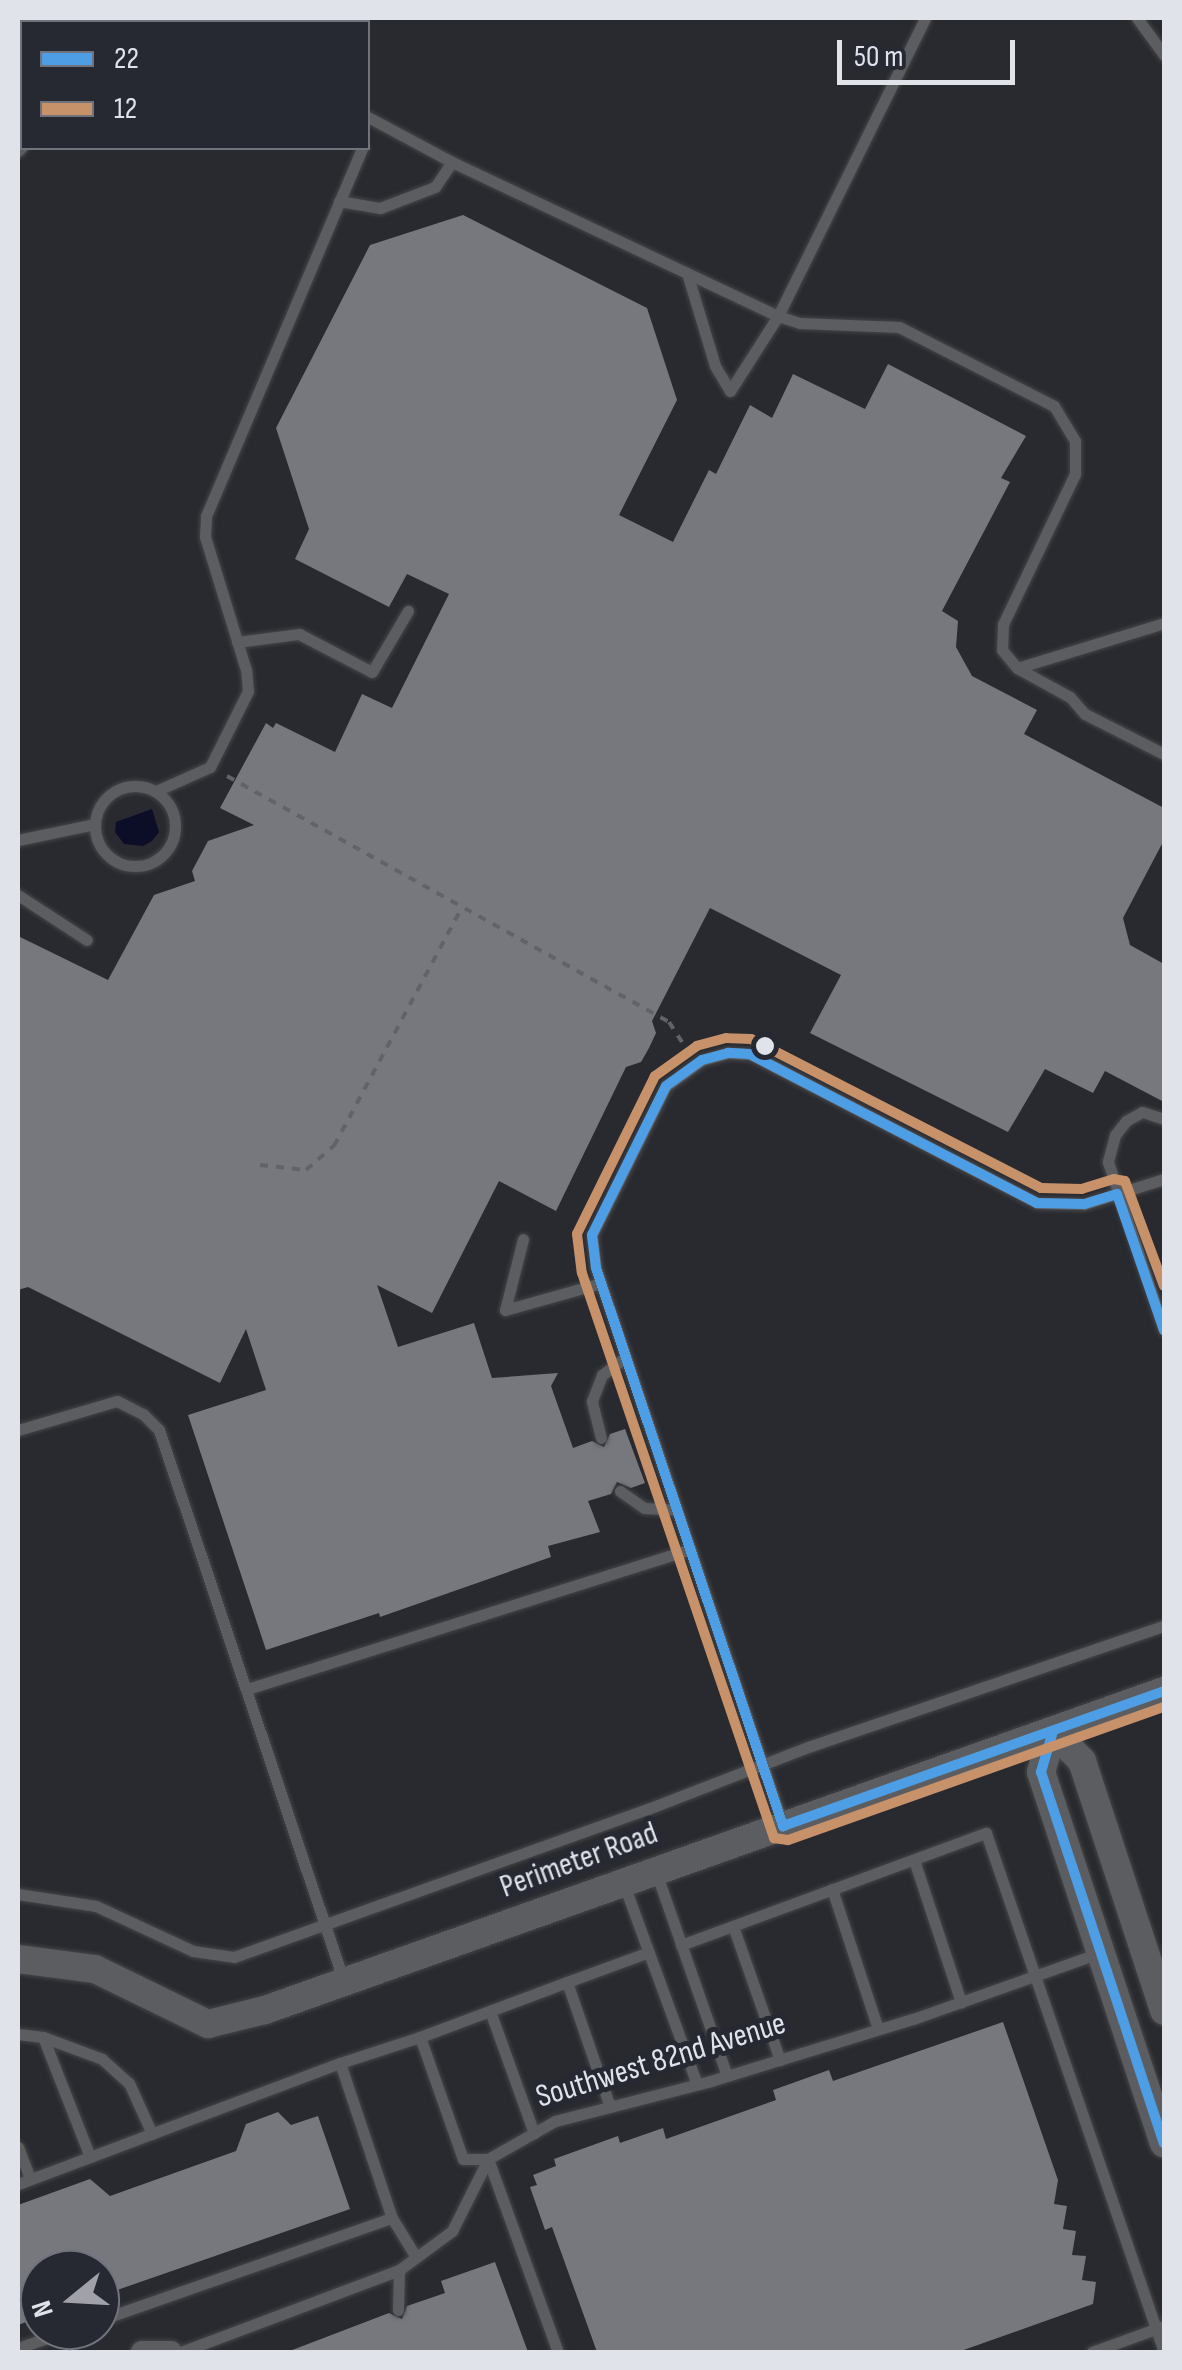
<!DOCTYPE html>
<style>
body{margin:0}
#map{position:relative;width:1182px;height:2370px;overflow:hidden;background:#292a2f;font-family:"Sofia Sans Condensed",sans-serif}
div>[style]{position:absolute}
.water>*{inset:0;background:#0b0e26}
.building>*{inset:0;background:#77787d}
.path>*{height:4px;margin-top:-2px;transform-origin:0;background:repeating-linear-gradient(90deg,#626367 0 8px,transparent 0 16px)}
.roads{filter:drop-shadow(0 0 2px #444549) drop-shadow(0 0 2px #444549)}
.service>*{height:11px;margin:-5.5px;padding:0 5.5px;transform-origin:5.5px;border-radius:5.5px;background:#5c5d60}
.service>.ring{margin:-5.5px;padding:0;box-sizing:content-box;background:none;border:11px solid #5c5d60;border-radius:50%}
.minor>*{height:22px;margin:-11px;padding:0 11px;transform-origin:11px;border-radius:11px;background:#5c5d60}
.tertiary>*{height:28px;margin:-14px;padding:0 14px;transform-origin:14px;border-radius:14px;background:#5c5d60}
.bus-1>*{height:10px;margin:-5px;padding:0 5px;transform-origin:5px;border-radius:5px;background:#4d9ee5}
.bus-2>*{height:10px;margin:-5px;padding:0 5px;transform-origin:5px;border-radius:5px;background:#c7916a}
.dots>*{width:28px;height:28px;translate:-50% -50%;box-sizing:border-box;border:5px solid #262832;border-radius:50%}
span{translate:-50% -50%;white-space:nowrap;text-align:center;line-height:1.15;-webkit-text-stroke:10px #262832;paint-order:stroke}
.street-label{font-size:32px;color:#e1e3ea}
.frame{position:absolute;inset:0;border:20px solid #e1e3ea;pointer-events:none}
.legend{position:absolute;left:20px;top:20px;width:350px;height:130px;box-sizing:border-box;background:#262832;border:2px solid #71737c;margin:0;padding:12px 18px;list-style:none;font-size:30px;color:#e1e3ea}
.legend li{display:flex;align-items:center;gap:20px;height:50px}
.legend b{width:50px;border:2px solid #71737c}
.north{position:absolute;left:20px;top:2250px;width:100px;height:100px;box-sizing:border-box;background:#262832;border:2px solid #71737c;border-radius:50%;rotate:252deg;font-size:28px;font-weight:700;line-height:40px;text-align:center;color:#e1e3ea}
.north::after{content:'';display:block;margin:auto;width:35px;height:45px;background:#a1a2a9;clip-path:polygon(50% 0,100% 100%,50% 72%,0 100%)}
.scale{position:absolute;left:837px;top:40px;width:178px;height:45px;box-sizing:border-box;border:5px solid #e1e3ea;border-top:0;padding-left:12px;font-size:30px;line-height:35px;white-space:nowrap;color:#e1e3ea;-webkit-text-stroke:8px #262832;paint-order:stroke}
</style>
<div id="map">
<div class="water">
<div style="clip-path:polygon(152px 809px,159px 832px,152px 841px,143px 846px,124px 844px,115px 832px,116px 822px)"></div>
</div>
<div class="building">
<div style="clip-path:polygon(463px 215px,647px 308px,677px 400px,619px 515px,673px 542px,709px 470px,716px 474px,750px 405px,772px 418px,793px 374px,865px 409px,888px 364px,1026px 436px,1001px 478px,1010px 482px,942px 611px,958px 621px,956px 647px,972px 676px,1037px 710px,1024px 734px,1164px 808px,1164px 840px,1123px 918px,1130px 945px,1164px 964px,1164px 1102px,1105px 1071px,1093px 1093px,1045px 1069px,1008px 1132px,810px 1033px,841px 975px,710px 908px,652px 1021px,656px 1033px,649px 1048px,641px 1062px,626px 1067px,556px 1211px,499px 1181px,432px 1313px,377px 1285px,398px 1347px,474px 1323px,492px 1378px,558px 1373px,551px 1386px,573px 1448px,592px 1441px,604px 1447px,610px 1434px,625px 1429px,645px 1483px,631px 1488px,617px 1482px,611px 1494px,588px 1501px,600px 1532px,548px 1546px,551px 1557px,380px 1617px,379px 1613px,266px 1650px,188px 1415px,266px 1390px,246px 1329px,220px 1383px,28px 1287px,18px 1290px,18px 936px,108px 980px,154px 895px,195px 881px,192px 871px,208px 841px,254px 825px,220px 808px,266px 723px,273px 728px,276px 723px,335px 752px,362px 694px,392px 708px,449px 594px,407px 574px,389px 607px,295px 559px,309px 529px,276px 428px,370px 245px)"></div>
<div style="clip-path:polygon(1003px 2022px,1058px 2180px,1054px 2204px,1067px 2206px,1063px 2229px,1076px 2231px,1072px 2255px,1086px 2256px,1082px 2280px,1096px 2282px,1093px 2304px,958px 2352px,597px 2352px,552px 2227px,545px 2230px,530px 2187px,537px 2185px,533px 2175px,556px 2166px,554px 2159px,618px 2136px,620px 2143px,663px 2128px,666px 2139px,776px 2100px,773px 2090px,829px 2070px,833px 2081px)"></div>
<div style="clip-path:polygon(278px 2112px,291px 2125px,318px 2116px,350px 2209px,100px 2296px,100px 2270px,40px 2270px,40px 2317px,18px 2325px,18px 2205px,90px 2179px,110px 2196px,236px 2151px,246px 2124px)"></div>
<div style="clip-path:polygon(495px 2262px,528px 2352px,287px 2352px,389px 2313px,402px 2319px,407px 2306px,445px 2293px,441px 2281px)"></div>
</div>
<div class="path">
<div style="left:227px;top:776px;width:506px;rotate:29.1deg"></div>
<div style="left:669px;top:1022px;width:35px;rotate:57deg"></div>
<div style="left:260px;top:1165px;width:46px;rotate:6.2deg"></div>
<div style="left:306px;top:1170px;width:37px;rotate:-41deg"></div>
<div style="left:334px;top:1146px;width:271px;rotate:-61.8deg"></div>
</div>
<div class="roads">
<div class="service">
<div style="left:1137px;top:18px;width:46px;rotate:53.9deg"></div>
<div style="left:219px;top:22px;width:8px;rotate:-30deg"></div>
<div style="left:368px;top:117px;width:95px;rotate:28.2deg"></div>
<div style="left:452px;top:162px;width:361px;rotate:25.3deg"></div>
<div style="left:778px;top:316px;width:23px;rotate:18deg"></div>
<div style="left:800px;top:323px;width:99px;rotate:2.3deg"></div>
<div style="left:899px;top:327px;width:174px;rotate:27deg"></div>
<div style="left:1054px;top:406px;width:41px;rotate:59deg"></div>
<div style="left:1075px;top:441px;width:33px;rotate:90deg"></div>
<div style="left:1075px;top:474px;width:166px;rotate:115.6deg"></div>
<div style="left:1003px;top:624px;width:26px;rotate:92deg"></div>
<div style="left:1002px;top:650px;width:23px;rotate:50deg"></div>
<div style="left:1017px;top:668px;width:60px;rotate:28.7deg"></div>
<div style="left:1070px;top:697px;width:23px;rotate:49deg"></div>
<div style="left:1085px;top:714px;width:89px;rotate:26.9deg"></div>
<div style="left:18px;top:151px;width:6px;rotate:-45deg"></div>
<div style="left:339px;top:201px;width:42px;rotate:9.7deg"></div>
<div style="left:380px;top:208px;width:59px;rotate:-20.9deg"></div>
<div style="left:435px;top:187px;width:30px;rotate:-56deg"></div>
<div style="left:687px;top:273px;width:97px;rotate:73.2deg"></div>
<div style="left:715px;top:366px;width:29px;rotate:59deg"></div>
<div style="left:730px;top:391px;width:89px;rotate:-57.4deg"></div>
<div style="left:778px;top:316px;width:332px;rotate:-63.7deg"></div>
<div style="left:237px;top:642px;width:63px;rotate:-7.4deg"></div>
<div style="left:299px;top:634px;width:82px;rotate:27.5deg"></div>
<div style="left:372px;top:672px;width:71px;rotate:-59.5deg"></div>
<div style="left:1017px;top:668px;width:154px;rotate:-17deg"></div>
<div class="ring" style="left:95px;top:786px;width:69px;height:69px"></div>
<div style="left:156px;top:791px;width:59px;rotate:-24deg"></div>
<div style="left:210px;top:767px;width:85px;rotate:-63.4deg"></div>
<div style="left:248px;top:691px;width:21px;rotate:-95deg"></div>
<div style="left:246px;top:670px;width:139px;rotate:-107.1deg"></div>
<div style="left:205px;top:537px;width:21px;rotate:-87deg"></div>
<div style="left:206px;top:516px;width:400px;rotate:-67deg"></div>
<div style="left:18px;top:840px;width:79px;rotate:-11.7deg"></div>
<div style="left:18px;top:895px;width:82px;rotate:33.1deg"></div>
<div style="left:1164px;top:1119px;width:23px;rotate:-162deg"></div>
<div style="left:1142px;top:1112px;width:18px;rotate:151deg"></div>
<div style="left:1126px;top:1121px;width:18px;rotate:128deg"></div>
<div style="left:1115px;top:1135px;width:28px;rotate:105deg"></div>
<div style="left:1108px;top:1162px;width:177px;rotate:71.6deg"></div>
<div style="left:523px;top:1239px;width:73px;rotate:104.2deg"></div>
<div style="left:505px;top:1310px;width:100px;rotate:-15.7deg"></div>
<div style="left:18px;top:1430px;width:103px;rotate:-16.3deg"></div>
<div style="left:117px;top:1401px;width:29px;rotate:27deg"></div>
<div style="left:143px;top:1414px;width:23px;rotate:45deg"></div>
<div style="left:159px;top:1430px;width:582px;rotate:71.47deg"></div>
<div style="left:601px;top:1438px;width:38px;rotate:-104deg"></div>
<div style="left:592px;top:1401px;width:28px;rotate:-69deg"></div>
<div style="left:602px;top:1375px;width:30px;rotate:-37deg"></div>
<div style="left:620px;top:1491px;width:29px;rotate:35deg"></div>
<div style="left:644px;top:1508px;width:33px;rotate:3deg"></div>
<div style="left:247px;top:1689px;width:465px;rotate:-17.5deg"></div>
<div style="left:783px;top:1825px;width:588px;rotate:-108.56deg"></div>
<div style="left:596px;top:1268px;width:33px;rotate:-97deg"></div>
<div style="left:592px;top:1235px;width:166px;rotate:-63.6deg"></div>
<div style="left:666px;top:1086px;width:44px;rotate:-35.8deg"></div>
<div style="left:702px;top:1060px;width:27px;rotate:-15deg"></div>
<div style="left:728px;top:1053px;width:22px;rotate:3deg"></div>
<div style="left:750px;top:1054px;width:323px;rotate:27.4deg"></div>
<div style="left:1037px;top:1203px;width:47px;rotate:1.2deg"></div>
<div style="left:1084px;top:1204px;width:84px;rotate:-17.4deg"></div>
<div style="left:914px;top:1860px;width:150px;rotate:71.7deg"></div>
<div style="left:656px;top:1872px;width:216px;rotate:70.8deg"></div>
<div style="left:623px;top:1882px;width:215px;rotate:69.9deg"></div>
<div style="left:832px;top:1889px;width:147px;rotate:71.8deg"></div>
<div style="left:18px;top:1894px;width:79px;rotate:8.7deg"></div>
<div style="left:96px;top:1906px;width:107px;rotate:24.9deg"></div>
<div style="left:193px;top:1951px;width:41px;rotate:8.3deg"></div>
<div style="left:234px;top:1957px;width:440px;rotate:-19.7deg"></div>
<div style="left:648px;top:1809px;width:172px;rotate:-21.2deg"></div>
<div style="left:808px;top:1747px;width:376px;rotate:-18.8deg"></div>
<div style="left:733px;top:1926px;width:142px;rotate:70.7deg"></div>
<div style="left:681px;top:1945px;width:325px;rotate:-20.2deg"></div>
<div style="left:986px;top:1833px;width:549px;rotate:71.07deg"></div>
<div style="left:567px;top:1982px;width:87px;rotate:-20.1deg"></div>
<div style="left:490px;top:2011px;width:130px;rotate:70.2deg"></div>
<div style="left:18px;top:2034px;width:25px;rotate:7deg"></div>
<div style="left:43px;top:2037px;width:63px;rotate:20.4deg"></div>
<div style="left:102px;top:2059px;width:36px;rotate:42deg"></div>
<div style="left:129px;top:2083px;width:56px;rotate:65.7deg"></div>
<div style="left:43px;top:2037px;width:129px;rotate:68.6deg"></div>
<div style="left:420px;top:2037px;width:157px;rotate:-20.5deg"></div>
<div style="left:567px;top:1982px;width:132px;rotate:71deg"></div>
<div style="left:340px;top:2063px;width:84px;rotate:-18deg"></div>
<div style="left:420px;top:2037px;width:129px;rotate:70.6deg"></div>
<div style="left:463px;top:2159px;width:25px"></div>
<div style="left:488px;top:2159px;width:205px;rotate:70.1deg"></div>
<div style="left:18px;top:2147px;width:34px;rotate:69deg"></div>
<div style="left:18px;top:2184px;width:344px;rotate:-20.6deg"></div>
<div style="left:340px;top:2063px;width:163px;rotate:71.5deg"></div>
<div style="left:398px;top:2310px;width:40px;rotate:-88.6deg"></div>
<div style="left:100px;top:2320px;width:309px;rotate:-19.3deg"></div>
<div style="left:392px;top:2218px;width:46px;rotate:58.4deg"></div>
<div style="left:18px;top:2348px;width:55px;rotate:-19.1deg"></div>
<div style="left:181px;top:2352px;width:233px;rotate:-20.6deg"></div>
<div style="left:399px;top:2270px;width:66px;rotate:-36.3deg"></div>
<div style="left:452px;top:2231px;width:80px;rotate:-63.4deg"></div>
<div style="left:488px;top:2159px;width:77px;rotate:-29.6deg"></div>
<div style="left:555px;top:2121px;width:161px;rotate:-14.4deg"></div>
<div style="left:711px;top:2081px;width:211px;rotate:-17.1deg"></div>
<div style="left:913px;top:2019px;width:197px;rotate:-19.5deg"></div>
<div style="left:1092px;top:2352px;width:77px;rotate:-19.9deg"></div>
</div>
<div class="minor">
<div style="left:142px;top:2352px;width:29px"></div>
</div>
<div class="tertiary">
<div style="left:1053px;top:1731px;width:43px;rotate:106.3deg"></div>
<div style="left:1041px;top:1772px;width:391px;rotate:71.7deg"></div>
<div style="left:1053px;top:1731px;width:42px;rotate:46deg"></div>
<div style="left:1082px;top:1761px;width:263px;rotate:71.8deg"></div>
<div style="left:18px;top:1959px;width:78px;rotate:7.4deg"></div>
<div style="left:95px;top:1969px;width:126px;rotate:26deg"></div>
<div style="left:208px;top:2024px;width:59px;rotate:-13.8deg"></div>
<div style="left:265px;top:2010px;width:954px;rotate:-19.54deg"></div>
</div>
</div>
<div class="bus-1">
<div style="left:1164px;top:1330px;width:144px;rotate:-109.1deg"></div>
<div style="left:1117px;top:1194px;width:34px;rotate:163deg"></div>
<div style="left:1084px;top:1204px;width:47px;rotate:-178.8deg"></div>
<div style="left:1037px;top:1203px;width:323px;rotate:-152.6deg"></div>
<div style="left:750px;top:1054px;width:22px;rotate:-177deg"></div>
<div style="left:728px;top:1053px;width:27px;rotate:165deg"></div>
<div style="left:702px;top:1060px;width:44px;rotate:144.2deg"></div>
<div style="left:666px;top:1086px;width:166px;rotate:116.4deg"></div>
<div style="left:592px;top:1235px;width:33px;rotate:83deg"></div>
<div style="left:596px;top:1268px;width:589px;rotate:71.47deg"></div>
<div style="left:783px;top:1826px;width:404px;rotate:-19.5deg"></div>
<div style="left:1053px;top:1731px;width:43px;rotate:106.3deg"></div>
<div style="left:1041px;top:1772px;width:391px;rotate:71.7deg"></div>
</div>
<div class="bus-2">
<div style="left:1164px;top:1286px;width:112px;rotate:-110.4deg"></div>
<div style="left:1125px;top:1181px;width:11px;rotate:-170deg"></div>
<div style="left:1114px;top:1179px;width:34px;rotate:163deg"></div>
<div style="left:1082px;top:1189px;width:41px;rotate:-178.6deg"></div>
<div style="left:1041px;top:1188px;width:326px;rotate:-152.8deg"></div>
<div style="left:751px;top:1039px;width:25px;rotate:-178deg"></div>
<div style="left:726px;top:1038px;width:30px;rotate:165deg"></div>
<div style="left:697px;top:1046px;width:52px;rotate:144.5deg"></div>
<div style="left:655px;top:1076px;width:176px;rotate:116.3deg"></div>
<div style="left:577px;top:1234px;width:39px;rotate:83deg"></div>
<div style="left:582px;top:1273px;width:597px;rotate:71.23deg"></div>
<div style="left:774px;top:1838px;width:14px;rotate:8deg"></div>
<div style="left:788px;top:1840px;width:399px;rotate:-19.5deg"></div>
</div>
<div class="dots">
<div style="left:765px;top:1046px;background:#e1e3ea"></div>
</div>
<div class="street-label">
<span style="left:579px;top:1861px;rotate:-20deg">Perimeter Road</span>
<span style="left:661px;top:2061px;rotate:-17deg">Southwest 82nd Avenue</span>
</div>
<div class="frame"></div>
<ul class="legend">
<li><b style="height:12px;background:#4d9ee5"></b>22</li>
<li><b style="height:12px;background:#c7916a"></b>12</li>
</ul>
<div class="north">N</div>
<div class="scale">50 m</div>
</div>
